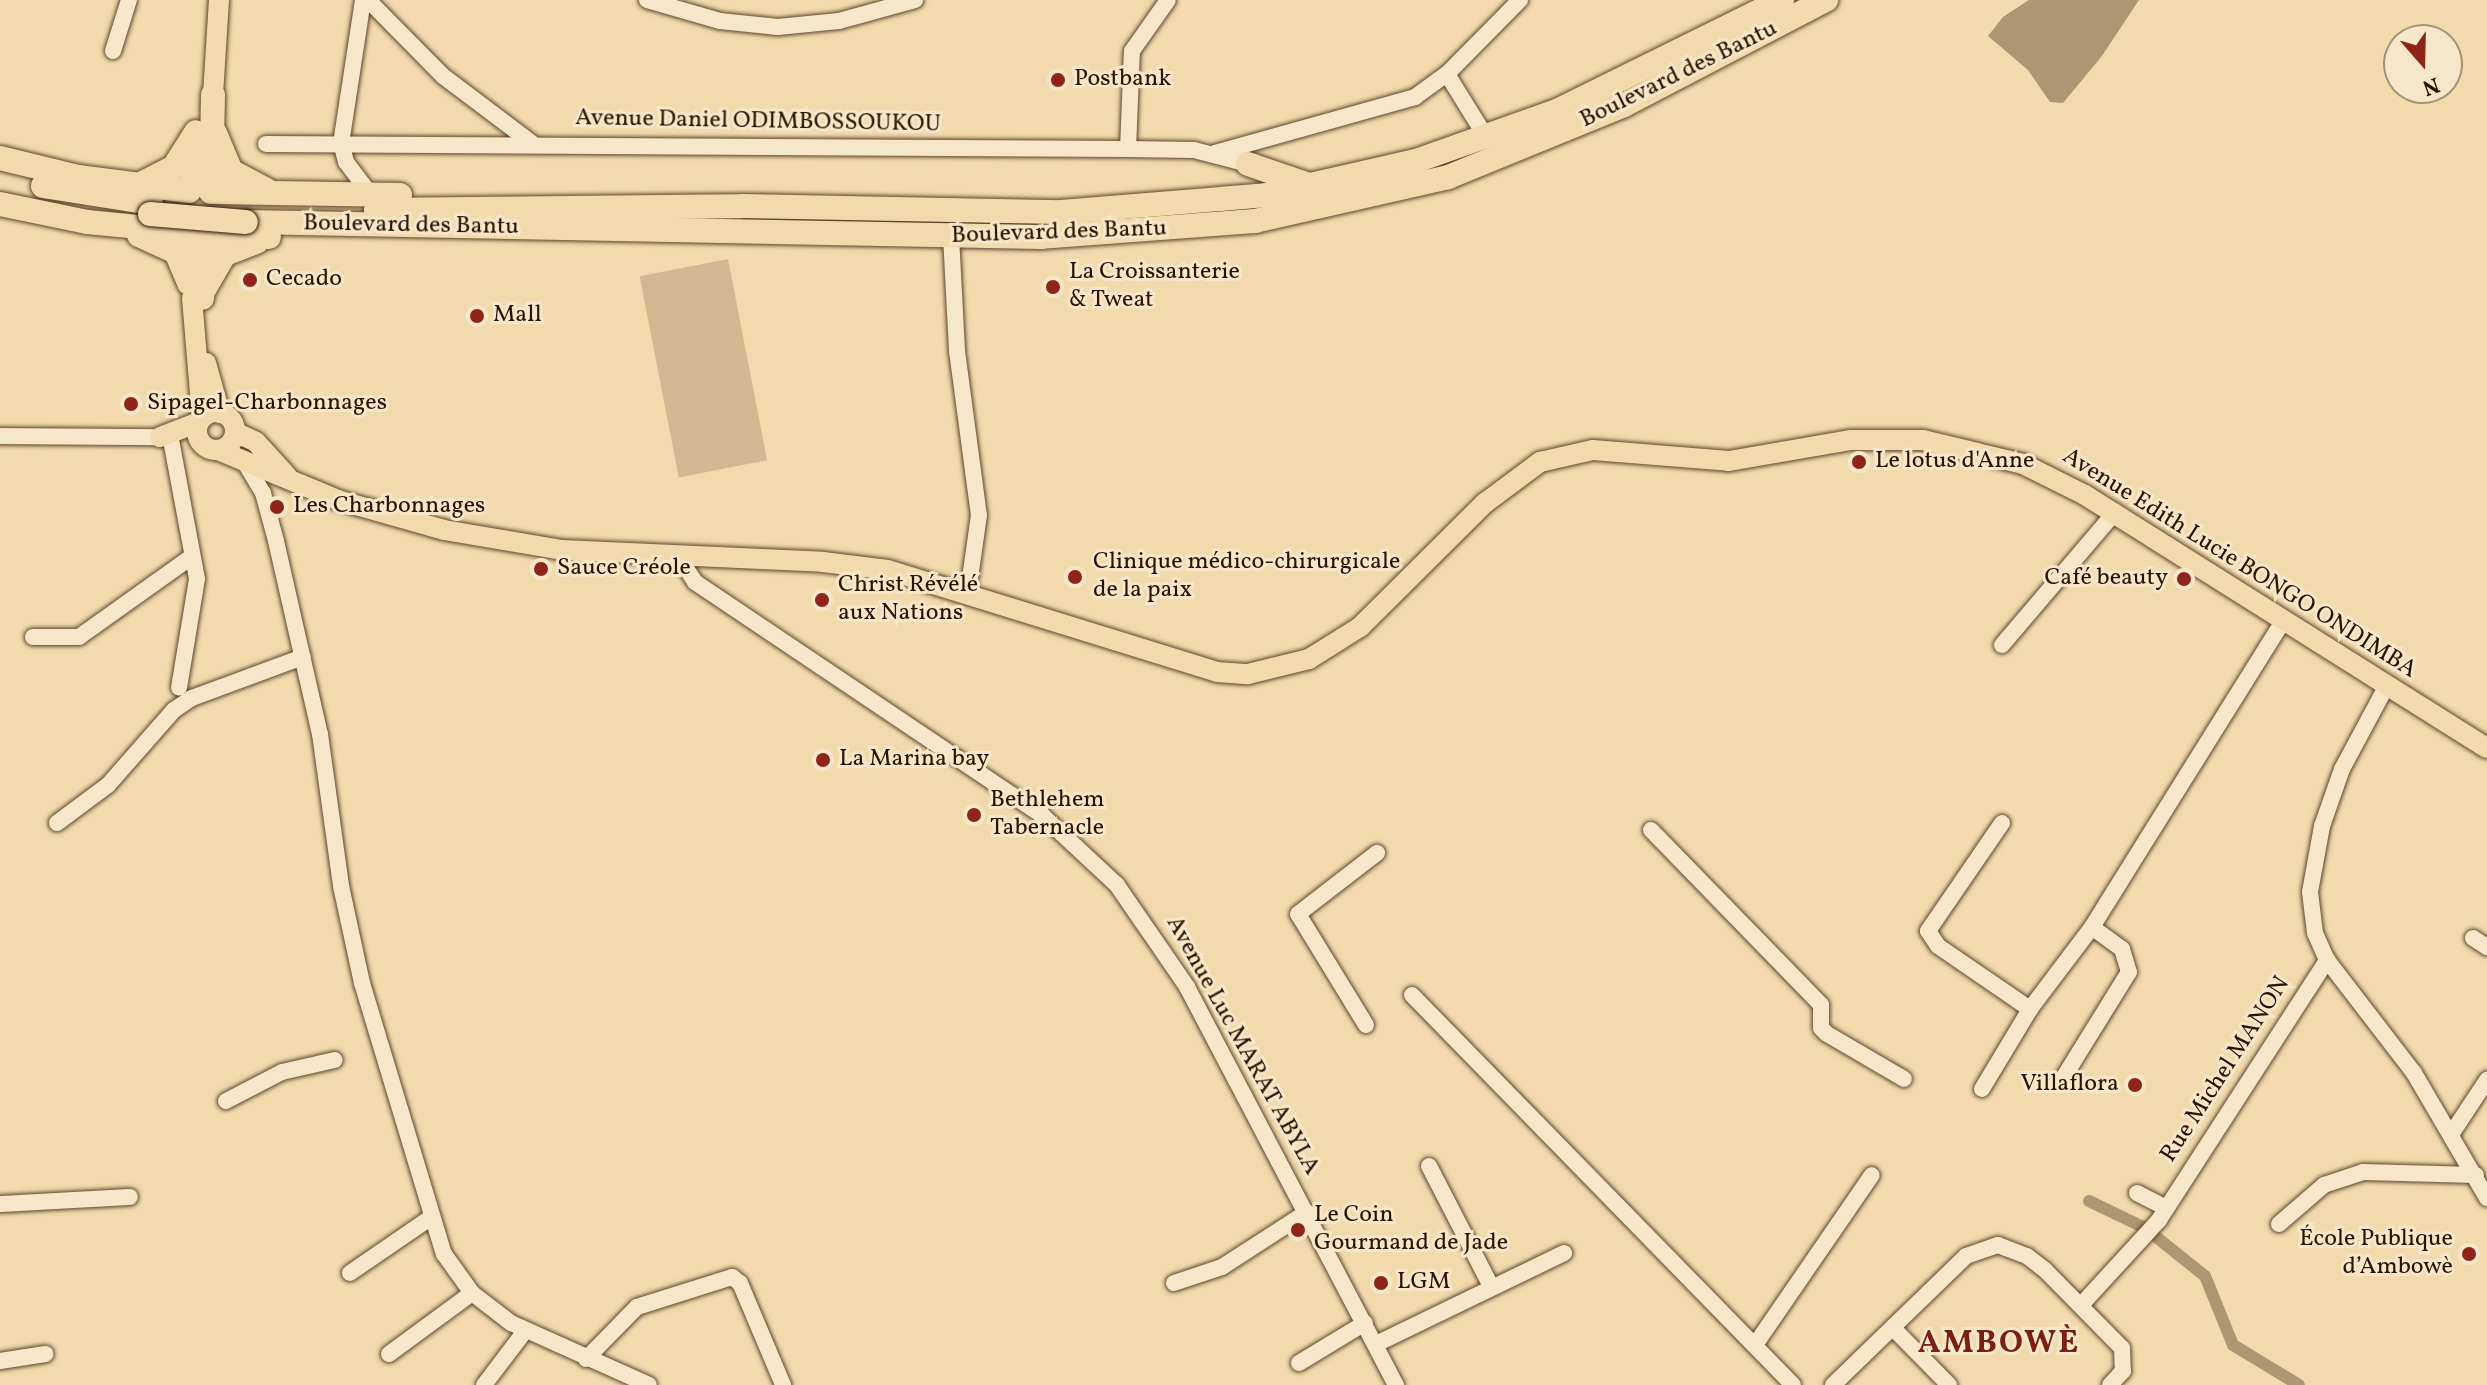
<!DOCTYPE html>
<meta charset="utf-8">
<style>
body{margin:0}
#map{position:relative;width:2487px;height:1385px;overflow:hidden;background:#f2daad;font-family:Vollkorn,serif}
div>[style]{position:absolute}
.green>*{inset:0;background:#d1b890;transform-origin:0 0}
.water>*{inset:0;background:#af9672}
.canal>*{height:12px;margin:-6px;padding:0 6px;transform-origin:6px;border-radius:6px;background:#af9672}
.roads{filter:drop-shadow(0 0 2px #5f442b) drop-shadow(0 0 2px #5f442b)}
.minor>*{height:16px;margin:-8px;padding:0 8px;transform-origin:8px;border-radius:8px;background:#f7e7ca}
.major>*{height:20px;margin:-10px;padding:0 10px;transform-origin:10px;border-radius:10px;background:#f2daad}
.major>.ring{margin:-10px;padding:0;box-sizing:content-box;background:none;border:20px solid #f2daad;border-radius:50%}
.highway>*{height:24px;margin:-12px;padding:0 12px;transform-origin:12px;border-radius:12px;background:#f2daad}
.bridges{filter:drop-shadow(0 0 2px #2e1200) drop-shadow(0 0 2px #2e1200)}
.highway-bridge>*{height:24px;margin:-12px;padding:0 12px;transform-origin:12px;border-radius:12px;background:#f2daad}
.dots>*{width:22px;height:22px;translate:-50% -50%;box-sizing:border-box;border:4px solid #f7e7ca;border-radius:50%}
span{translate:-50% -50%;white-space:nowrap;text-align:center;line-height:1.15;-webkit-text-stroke:6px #f7e7ca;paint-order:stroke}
.street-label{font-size:24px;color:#2e1200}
.poi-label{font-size:24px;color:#2e1200}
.left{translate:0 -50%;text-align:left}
.right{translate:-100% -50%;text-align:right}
.district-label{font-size:32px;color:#7a1f14;font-weight:700;letter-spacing:2px}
.north{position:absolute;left:2383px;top:24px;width:80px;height:80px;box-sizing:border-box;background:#f7e7ca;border:2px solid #a79279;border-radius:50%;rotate:160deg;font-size:22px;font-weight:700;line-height:32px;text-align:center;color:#2e1200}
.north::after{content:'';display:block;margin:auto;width:28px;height:36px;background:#8f2418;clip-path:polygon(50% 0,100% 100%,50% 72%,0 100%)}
</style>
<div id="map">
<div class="green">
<div style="left:728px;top:259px;width:205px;height:90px;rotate:79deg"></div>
</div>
<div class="water">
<div style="clip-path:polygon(2029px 0,2139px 0,2102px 56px,2063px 103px,2050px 102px,2028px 70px,1988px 36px,2003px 17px)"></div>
</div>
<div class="canal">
<div style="left:2089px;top:1201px;width:62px;rotate:25.7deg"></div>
<div style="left:2145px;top:1228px;width:77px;rotate:38.7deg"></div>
<div style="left:2205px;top:1276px;width:74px;rotate:67.9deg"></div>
<div style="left:2233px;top:1345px;width:77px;rotate:31.2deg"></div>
</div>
<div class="roads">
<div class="minor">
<div style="left:363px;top:0;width:145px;rotate:98.7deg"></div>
<div style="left:341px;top:143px;width:20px;rotate:75deg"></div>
<div style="left:346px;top:162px;width:41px;rotate:52.9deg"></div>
<div style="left:368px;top:0;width:107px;rotate:45.4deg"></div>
<div style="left:443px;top:76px;width:111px;rotate:37deg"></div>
<div style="left:647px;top:0;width:76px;rotate:16deg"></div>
<div style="left:720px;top:21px;width:58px;rotate:5.9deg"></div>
<div style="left:778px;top:27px;width:61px;rotate:-5.6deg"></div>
<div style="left:839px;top:21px;width:79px;rotate:-15.4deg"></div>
<div style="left:113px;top:51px;width:53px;rotate:-72.6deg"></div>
<div style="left:1447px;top:74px;width:74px;rotate:58.2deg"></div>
<div style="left:266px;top:144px;width:862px;rotate:0.33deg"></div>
<div style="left:1128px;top:149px;width:66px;rotate:0.9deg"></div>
<div style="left:1194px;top:150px;width:56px;rotate:14.5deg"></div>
<div style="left:1128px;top:149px;width:98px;rotate:-87.7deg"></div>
<div style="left:1132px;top:51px;width:62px;rotate:-54.8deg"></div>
<div style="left:1215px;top:153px;width:208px;rotate:-15.6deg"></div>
<div style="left:1415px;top:97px;width:39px;rotate:-36deg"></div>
<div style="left:1447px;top:74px;width:104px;rotate:-45.4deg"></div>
<div style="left:951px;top:236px;width:115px;rotate:87deg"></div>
<div style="left:957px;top:351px;width:165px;rotate:82.4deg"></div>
<div style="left:979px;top:515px;width:78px;rotate:98.1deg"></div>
<div style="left:0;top:436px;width:160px;rotate:0.4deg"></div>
<div style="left:171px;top:440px;width:141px;rotate:79.4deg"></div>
<div style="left:197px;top:579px;width:110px;rotate:99.4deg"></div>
<div style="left:245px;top:463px;width:35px;rotate:59deg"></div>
<div style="left:263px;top:493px;width:50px;rotate:74.8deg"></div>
<div style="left:276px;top:541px;width:198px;rotate:77.2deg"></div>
<div style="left:320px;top:734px;width:153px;rotate:82.1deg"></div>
<div style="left:341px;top:886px;width:99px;rotate:77.8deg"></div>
<div style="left:362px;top:983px;width:283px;rotate:73.2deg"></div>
<div style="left:444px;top:1254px;width:48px;rotate:54.3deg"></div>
<div style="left:472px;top:1293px;width:49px;rotate:37.6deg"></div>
<div style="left:511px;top:1323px;width:151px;rotate:24.2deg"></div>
<div style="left:677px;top:555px;width:32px;rotate:56deg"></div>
<div style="left:695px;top:582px;width:419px;rotate:33.9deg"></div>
<div style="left:1043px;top:816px;width:101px;rotate:43deg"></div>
<div style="left:1117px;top:885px;width:124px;rotate:55.5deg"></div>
<div style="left:1187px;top:987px;width:450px;rotate:62.3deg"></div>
<div style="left:33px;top:637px;width:46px"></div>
<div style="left:79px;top:637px;width:138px;rotate:-35.5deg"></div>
<div style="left:2002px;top:645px;width:175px;rotate:-49.6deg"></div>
<div style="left:2386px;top:687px;width:93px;rotate:118.2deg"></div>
<div style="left:2342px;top:769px;width:60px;rotate:109.3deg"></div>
<div style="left:2322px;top:826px;width:67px;rotate:100.3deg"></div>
<div style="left:2310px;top:892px;width:41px;rotate:83deg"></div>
<div style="left:2315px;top:933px;width:30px;rotate:66deg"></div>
<div style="left:2327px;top:960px;width:143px;rotate:52.4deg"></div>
<div style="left:2414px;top:1073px;width:145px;rotate:59.7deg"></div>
<div style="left:57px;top:823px;width:64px;rotate:-36.7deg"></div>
<div style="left:108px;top:785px;width:100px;rotate:-48.7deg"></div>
<div style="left:174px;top:710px;width:22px;rotate:-34deg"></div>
<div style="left:192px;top:698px;width:118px;rotate:-20.3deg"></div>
<div style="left:2002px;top:823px;width:131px;rotate:124.4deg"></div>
<div style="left:1928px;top:931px;width:18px;rotate:56deg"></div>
<div style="left:1938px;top:946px;width:112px;rotate:34.4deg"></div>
<div style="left:1651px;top:830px;width:244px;rotate:45.8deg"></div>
<div style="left:1821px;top:1005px;width:23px;rotate:90deg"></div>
<div style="left:1821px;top:1028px;width:8px;rotate:45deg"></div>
<div style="left:1827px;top:1034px;width:89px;rotate:30.3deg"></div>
<div style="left:2473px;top:938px;width:17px;rotate:33deg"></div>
<div style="left:1412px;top:995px;width:545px;rotate:45.67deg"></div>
<div style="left:1366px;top:1025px;width:130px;rotate:-121.5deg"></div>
<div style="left:1298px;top:914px;width:100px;rotate:-37.7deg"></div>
<div style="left:2062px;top:1080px;width:127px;rotate:-58.2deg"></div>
<div style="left:2129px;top:972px;width:24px;rotate:-107deg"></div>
<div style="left:2122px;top:949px;width:37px;rotate:-144deg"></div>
<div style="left:1982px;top:1089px;width:93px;rotate:-59deg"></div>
<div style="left:2030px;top:1009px;width:103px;rotate:-52.9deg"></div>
<div style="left:2092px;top:927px;width:361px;rotate:-58deg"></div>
<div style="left:226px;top:1101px;width:63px;rotate:-27.4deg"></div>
<div style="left:282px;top:1072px;width:54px;rotate:-12.8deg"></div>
<div style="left:2452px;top:1133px;width:64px;rotate:-56.6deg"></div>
<div style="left:1429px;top:1166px;width:135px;rotate:62.7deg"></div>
<div style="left:2137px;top:1193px;width:31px;rotate:27deg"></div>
<div style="left:0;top:1204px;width:130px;rotate:-3.1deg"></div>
<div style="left:2279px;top:1224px;width:60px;rotate:-40.9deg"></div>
<div style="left:2324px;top:1185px;width:41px;rotate:-18.4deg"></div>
<div style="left:2363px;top:1172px;width:113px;rotate:1.5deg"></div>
<div style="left:350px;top:1273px;width:97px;rotate:-34.5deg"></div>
<div style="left:1174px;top:1283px;width:51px;rotate:-18.4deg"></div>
<div style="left:1222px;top:1267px;width:101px;rotate:-32.9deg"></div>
<div style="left:2082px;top:1304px;width:114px;rotate:-47.5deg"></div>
<div style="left:2159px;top:1220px;width:310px;rotate:-57.1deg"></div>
<div style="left:1893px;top:1328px;width:80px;rotate:45.5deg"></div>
<div style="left:1376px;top:1344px;width:209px;rotate:-25.8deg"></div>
<div style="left:1755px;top:1345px;width:206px;rotate:-55.5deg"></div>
<div style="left:389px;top:1354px;width:103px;rotate:-36.3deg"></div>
<div style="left:586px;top:1359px;width:73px;rotate:-45.6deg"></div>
<div style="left:637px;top:1307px;width:100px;rotate:-17.5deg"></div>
<div style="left:732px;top:1277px;width:10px;rotate:37deg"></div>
<div style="left:740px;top:1283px;width:111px;rotate:67.1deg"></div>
<div style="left:0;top:1361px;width:46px;rotate:-8.8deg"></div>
<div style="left:1299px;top:1363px;width:77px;rotate:-31.2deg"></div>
<div style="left:484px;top:1385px;width:68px;rotate:-52.8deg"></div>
<div style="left:1833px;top:1385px;width:185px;rotate:-44.1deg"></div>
<div style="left:1966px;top:1256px;width:34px;rotate:-19deg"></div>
<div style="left:1998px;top:1245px;width:31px;rotate:21deg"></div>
<div style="left:2027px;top:1256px;width:23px;rotate:38deg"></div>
<div style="left:2045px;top:1270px;width:110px;rotate:45.4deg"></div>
<div style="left:2122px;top:1348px;width:23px;rotate:88deg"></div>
<div style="left:2123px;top:1371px;width:19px;rotate:133deg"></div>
</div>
<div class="major">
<div style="left:213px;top:95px;width:95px;rotate:-86.4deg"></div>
<div style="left:192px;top:298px;width:120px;rotate:85.2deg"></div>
<div style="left:206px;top:363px;width:52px;rotate:74.4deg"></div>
<div class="ring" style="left:197px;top:412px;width:18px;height:18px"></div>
<div style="left:235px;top:432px;width:23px;rotate:25deg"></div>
<div style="left:256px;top:442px;width:46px;rotate:47.6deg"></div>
<div style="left:160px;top:437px;width:42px;rotate:-21deg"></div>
<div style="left:218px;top:450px;width:130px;rotate:22.6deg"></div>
<div style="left:338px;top:500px;width:110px;rotate:15.8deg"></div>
<div style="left:444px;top:530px;width:120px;rotate:9.6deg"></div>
<div style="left:562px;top:550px;width:261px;rotate:2.6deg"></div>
<div style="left:823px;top:562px;width:65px;rotate:7deg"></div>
<div style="left:888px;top:570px;width:344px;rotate:17.2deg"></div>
<div style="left:1217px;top:672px;width:31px;rotate:4deg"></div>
<div style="left:1248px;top:674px;width:63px;rotate:-13.8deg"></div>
<div style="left:1309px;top:659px;width:60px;rotate:-32.1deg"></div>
<div style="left:1360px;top:627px;width:176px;rotate:-44.8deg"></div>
<div style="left:1485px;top:503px;width:69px;rotate:-36.7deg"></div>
<div style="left:1540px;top:462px;width:54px;rotate:-12.8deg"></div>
<div style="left:1593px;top:450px;width:136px;rotate:4.6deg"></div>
<div style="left:1729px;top:461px;width:124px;rotate:-9.8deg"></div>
<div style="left:1851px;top:440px;width:72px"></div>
<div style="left:1923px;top:440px;width:103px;rotate:13.5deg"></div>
<div style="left:2023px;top:464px;width:69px;rotate:26.6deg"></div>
<div style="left:2085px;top:495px;width:475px;rotate:32.2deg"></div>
</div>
<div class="highway">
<div style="left:213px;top:95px;width:97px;rotate:91.2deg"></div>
<div style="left:211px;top:192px;width:189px;rotate:0.9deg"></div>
<div style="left:215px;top:133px;width:41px;rotate:67.2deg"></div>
<div style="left:231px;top:171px;width:40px;rotate:28deg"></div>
<div style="left:0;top:158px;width:80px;rotate:13.7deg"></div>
<div style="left:78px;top:177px;width:112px;rotate:7.2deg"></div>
<div style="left:189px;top:191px;width:37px;rotate:-74deg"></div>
<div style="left:1248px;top:164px;width:65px;rotate:19deg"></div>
<div style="left:139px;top:185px;width:39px;rotate:-27deg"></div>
<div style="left:174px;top:167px;width:41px;rotate:-57.8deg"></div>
<div style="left:43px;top:186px;width:109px;rotate:8.9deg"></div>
<div style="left:0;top:204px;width:89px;rotate:11.7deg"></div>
<div style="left:87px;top:222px;width:103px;rotate:5.5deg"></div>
<div style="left:190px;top:232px;width:32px;rotate:83deg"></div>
<div style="left:376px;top:210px;width:366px;rotate:-0.6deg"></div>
<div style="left:742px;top:206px;width:319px;rotate:1.1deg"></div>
<div style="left:1061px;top:212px;width:206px;rotate:-4.7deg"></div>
<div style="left:1266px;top:195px;width:154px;rotate:-12.8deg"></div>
<div style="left:1416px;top:161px;width:152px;rotate:-19.6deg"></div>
<div style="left:1559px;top:110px;width:249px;rotate:-26.3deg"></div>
<div style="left:246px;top:222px;width:795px;rotate:1.08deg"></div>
<div style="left:1041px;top:237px;width:215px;rotate:-4.3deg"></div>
<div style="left:1255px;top:221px;width:198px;rotate:-12.8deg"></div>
<div style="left:1448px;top:177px;width:190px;rotate:-22.2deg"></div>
<div style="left:1624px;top:105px;width:228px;rotate:-27.5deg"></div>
<div style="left:139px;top:235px;width:41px;rotate:24.7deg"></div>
<div style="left:176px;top:252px;width:34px;rotate:67deg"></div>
<div style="left:205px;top:288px;width:39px;rotate:-60deg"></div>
<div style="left:225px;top:254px;width:34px;rotate:-21deg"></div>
<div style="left:202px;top:298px;width:66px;rotate:-84.8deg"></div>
<div style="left:208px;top:232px;width:61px;rotate:4.7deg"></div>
</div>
</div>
<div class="bridges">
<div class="highway-bridge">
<div style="left:150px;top:214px;width:96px;rotate:4.8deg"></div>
</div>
</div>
<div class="dots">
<div style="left:1058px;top:80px;background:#8f2418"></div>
<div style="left:250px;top:280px;background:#8f2418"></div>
<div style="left:1053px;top:287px;background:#8f2418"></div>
<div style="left:477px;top:316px;background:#8f2418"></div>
<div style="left:131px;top:404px;background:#8f2418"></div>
<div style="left:1859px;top:462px;background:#8f2418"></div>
<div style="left:277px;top:507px;background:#8f2418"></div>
<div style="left:541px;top:569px;background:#8f2418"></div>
<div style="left:1075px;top:577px;background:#8f2418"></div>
<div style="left:2184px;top:579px;background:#8f2418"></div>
<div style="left:822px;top:600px;background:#8f2418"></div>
<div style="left:823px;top:760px;background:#8f2418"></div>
<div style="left:974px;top:815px;background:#8f2418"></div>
<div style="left:2135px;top:1085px;background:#8f2418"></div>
<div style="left:1298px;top:1230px;background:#8f2418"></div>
<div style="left:2469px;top:1254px;background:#8f2418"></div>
<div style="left:1381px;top:1283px;background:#8f2418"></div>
</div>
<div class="street-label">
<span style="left:1679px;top:75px;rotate:-26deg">Boulevard des Bantu</span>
<span style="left:758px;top:122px;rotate:1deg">Avenue Daniel ODIMBOSSOUKOU</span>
<span style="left:411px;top:226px;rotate:1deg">Boulevard des Bantu</span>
<span style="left:1059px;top:233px;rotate:-2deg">Boulevard des Bantu</span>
<span style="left:2239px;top:564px;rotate:32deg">Avenue Edith Lucie BONGO ONDIMBA</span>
<span style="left:1242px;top:1046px;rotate:61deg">Avenue Luc MARAT ABYLA</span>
<span style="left:2226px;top:1070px;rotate:-57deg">Rue Michel MANON</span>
</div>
<div class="poi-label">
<span class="left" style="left:1074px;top:80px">Postbank</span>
<span class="left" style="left:1069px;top:287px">La Croissanterie<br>&amp; Tweat</span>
<span class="left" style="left:266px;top:280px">Cecado</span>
<span class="left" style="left:493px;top:316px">Mall</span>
<span class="left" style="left:147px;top:404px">Sipagel-Charbonnages</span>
<span class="left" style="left:1875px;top:462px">Le lotus d'Anne</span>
<span class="left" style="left:293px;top:507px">Les Charbonnages</span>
<span class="left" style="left:1093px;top:577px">Clinique médico-chirurgicale<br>de la paix</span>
<span class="left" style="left:557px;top:569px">Sauce Créole</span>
<span class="right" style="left:2168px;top:579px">Café beauty</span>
<span class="left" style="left:838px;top:600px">Christ Révélé<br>aux Nations</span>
<span class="left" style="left:839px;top:760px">La Marina bay</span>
<span class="left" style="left:990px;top:815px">Bethlehem<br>Tabernacle</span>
<span class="right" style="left:2119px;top:1085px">Villaflora</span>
<span class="left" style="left:1314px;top:1230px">Le Coin<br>Gourmand de Jade</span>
<span class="right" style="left:2453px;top:1254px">École Publique<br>d’Ambowè</span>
<span class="left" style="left:1397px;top:1283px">LGM</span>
</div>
<div class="district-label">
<span style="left:1999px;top:1344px">AMBOWÈ</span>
</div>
<div class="north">N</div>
</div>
